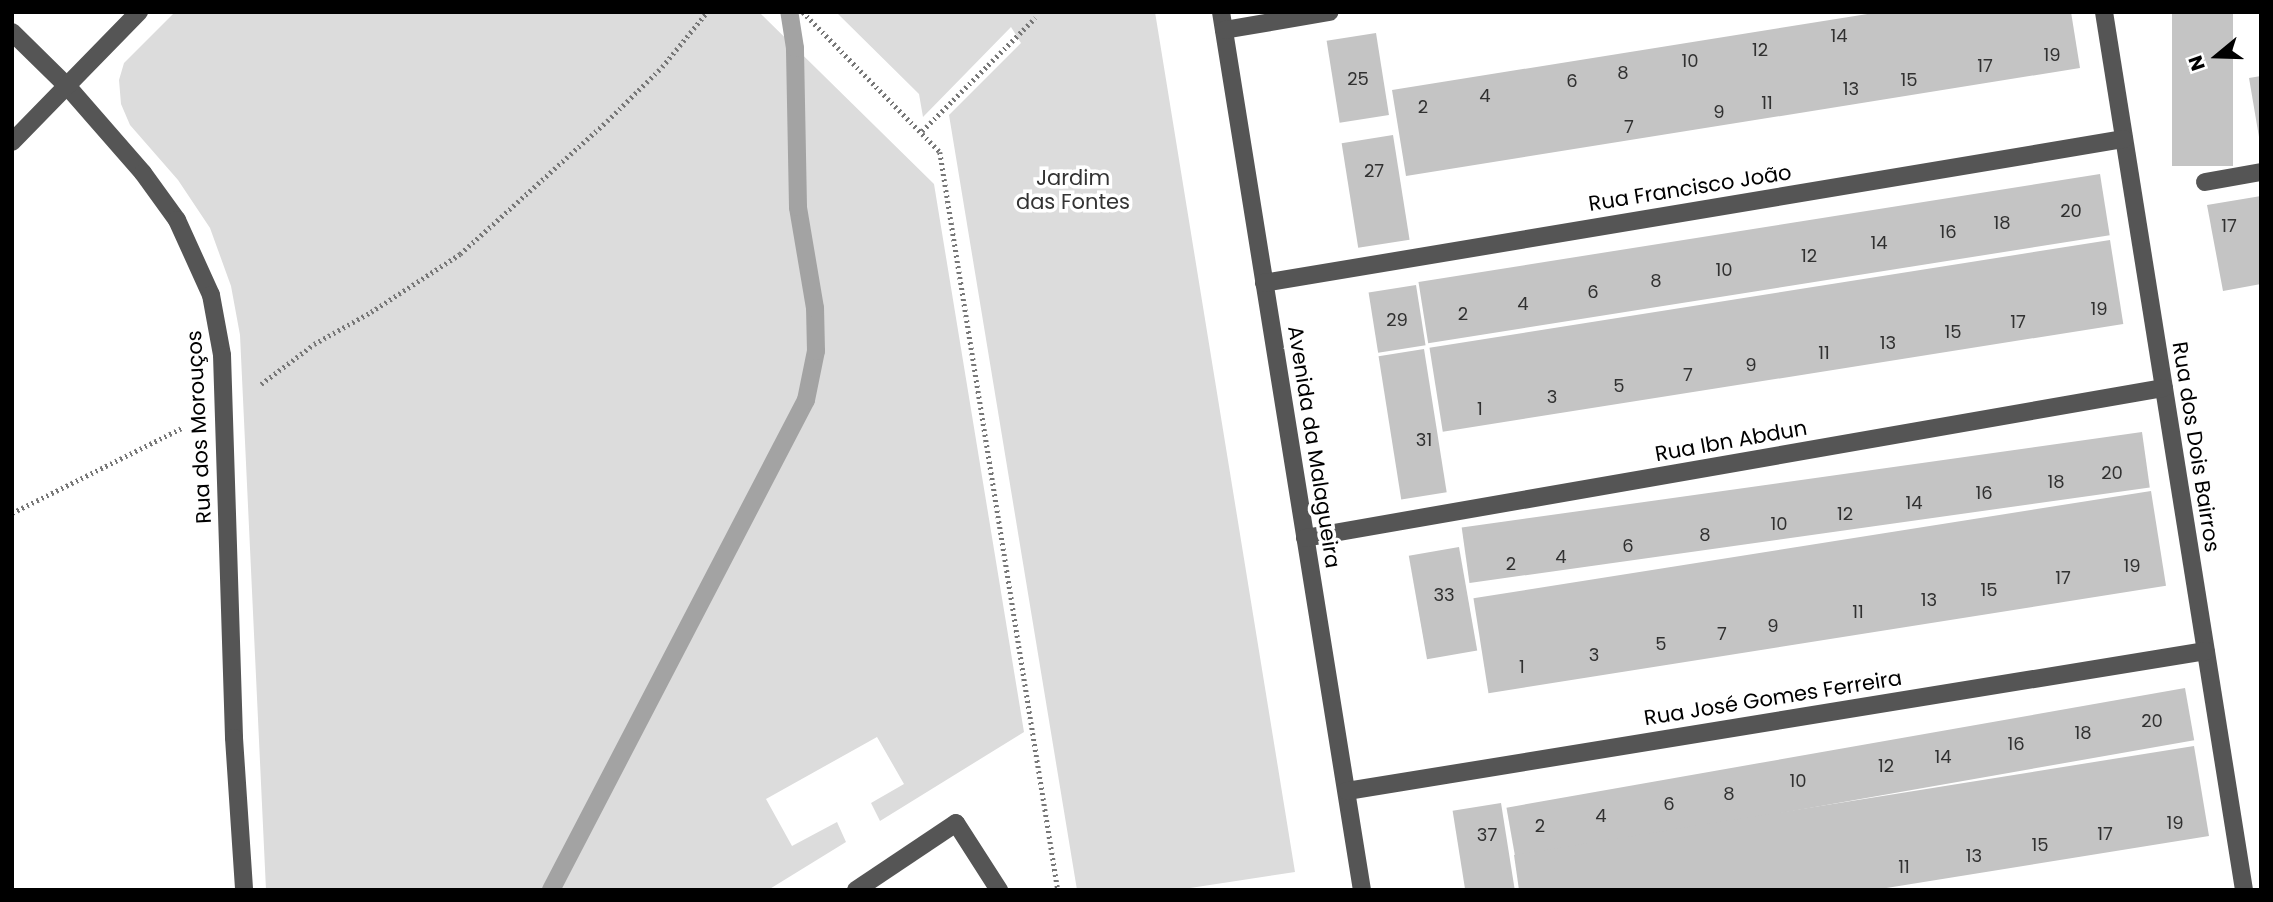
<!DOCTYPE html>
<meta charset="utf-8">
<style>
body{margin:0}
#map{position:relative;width:2273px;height:902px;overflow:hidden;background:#fff;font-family:Poppins,sans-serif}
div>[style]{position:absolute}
.green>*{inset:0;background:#dcdcdc}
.stream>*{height:18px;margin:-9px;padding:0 9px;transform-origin:9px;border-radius:9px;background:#a3a3a3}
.building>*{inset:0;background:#c4c4c4;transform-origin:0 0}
.path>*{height:4.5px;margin-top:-2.25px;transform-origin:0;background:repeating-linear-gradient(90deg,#777 0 2px,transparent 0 5.5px)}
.minor>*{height:18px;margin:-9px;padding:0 9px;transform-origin:9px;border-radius:9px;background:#555}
span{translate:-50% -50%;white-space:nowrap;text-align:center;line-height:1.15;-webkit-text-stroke:7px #fff;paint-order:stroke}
.number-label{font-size:18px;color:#313131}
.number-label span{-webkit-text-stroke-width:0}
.park-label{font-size:21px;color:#333}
.street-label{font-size:21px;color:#000}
.frame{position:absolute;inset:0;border:14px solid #000;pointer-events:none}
.north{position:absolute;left:2182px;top:21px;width:70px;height:70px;-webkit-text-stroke:5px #fff;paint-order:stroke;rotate:251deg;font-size:19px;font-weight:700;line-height:28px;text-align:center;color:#000}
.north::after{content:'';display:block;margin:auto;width:24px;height:32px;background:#000;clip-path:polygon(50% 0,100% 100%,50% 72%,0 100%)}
</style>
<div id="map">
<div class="green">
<div style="clip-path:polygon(175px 12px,759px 12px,934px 184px,1024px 732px,880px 821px,871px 803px,904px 784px,877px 737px,766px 799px,792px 846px,837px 822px,846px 842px,768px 890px,266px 890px,240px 335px,231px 286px,210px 228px,178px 180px,130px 125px,121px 104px,119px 80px,124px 63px)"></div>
<div style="clip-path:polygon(836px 12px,1155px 12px,1295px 872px,1177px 890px,1077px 890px,949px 115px,1021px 43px,1011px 27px,923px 117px,919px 94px)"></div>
</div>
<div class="stream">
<div style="left:551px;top:890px;width:552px;rotate:-62.51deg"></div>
<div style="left:806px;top:400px;width:50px;rotate:-78.5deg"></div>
<div style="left:816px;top:351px;width:43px;rotate:-91.3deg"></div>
<div style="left:815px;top:308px;width:102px;rotate:-99.6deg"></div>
<div style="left:798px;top:207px;width:159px;rotate:-91.1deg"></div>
<div style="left:795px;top:48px;width:36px;rotate:-99deg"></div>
</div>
<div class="building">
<div style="clip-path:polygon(1880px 12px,2071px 12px,2080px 68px,1406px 176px,1392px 90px)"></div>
<div style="left:2172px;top:12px;width:61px;height:154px"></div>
<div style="left:1376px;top:33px;width:83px;height:50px;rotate:81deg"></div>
<div style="clip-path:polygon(2261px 76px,2261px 137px,2259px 137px,2249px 78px)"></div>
<div style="left:1393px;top:135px;width:106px;height:52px;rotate:81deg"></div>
<div style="left:2100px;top:174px;width:62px;height:690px;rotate:81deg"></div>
<div style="clip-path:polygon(2261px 196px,2261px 284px,2223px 291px,2207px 205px)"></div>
<div style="left:2110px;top:240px;width:85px;height:689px;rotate:81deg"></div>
<div style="left:1416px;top:285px;width:61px;height:48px;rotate:81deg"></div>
<div style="left:1424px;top:349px;width:145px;height:46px;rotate:81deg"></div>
<div style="left:2142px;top:432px;width:56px;height:687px;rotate:82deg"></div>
<div style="left:2151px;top:491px;width:96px;height:686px;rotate:81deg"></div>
<div style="left:1459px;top:547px;width:105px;height:51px;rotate:80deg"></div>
<div style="left:2185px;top:688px;width:53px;height:689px;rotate:80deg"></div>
<div style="clip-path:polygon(2194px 746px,2209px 836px,1874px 890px,1519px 890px,1514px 855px)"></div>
<div style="left:1501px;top:803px;width:88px;height:49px;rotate:81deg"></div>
</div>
<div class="path">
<div style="left:803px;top:12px;width:196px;rotate:45.6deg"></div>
<div style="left:940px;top:152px;width:747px;rotate:80.92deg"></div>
<div style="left:922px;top:131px;width:160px;rotate:-45deg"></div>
<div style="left:261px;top:384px;width:66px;rotate:-37deg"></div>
<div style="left:314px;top:344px;width:65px;rotate:-29.3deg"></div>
<div style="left:371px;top:312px;width:106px;rotate:-33.1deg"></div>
<div style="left:460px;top:254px;width:198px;rotate:-42.1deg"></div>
<div style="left:607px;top:121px;width:77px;rotate:-44.5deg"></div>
<div style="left:662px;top:67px;width:71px;rotate:-50.7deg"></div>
<div style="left:12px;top:513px;width:192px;rotate:-26.6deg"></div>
</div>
<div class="minor">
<div style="left:1221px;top:12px;width:889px;rotate:80.88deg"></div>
<div style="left:2104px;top:12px;width:889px;rotate:80.94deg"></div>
<div style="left:1224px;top:30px;width:107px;rotate:-9.7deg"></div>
<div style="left:12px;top:32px;width:78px;rotate:44.5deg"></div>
<div style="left:68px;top:87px;width:114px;rotate:48.9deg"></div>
<div style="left:143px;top:173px;width:58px;rotate:54.1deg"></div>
<div style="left:177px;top:220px;width:82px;rotate:65.6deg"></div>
<div style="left:211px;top:295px;width:61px;rotate:79.6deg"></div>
<div style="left:222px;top:355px;width:383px;rotate:88.2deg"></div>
<div style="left:234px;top:738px;width:152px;rotate:86.2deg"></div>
<div style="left:12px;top:142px;width:182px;rotate:-45.7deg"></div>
<div style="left:2205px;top:182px;width:57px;rotate:-10.1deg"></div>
<div style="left:1264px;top:283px;width:872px;rotate:-9.51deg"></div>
<div style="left:1305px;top:538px;width:872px;rotate:-9.91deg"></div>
<div style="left:1347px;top:791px;width:870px;rotate:-9.26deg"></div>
<div style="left:856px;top:890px;width:120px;rotate:-33.8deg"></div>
<div style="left:956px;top:823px;width:80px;rotate:57.3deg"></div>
</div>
<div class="number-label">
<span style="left:1839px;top:36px">14</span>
<span style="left:1760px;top:50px">12</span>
<span style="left:2052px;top:55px">19</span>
<span style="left:1690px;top:61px">10</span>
<span style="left:1985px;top:66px">17</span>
<span style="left:1623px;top:73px">8</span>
<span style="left:1358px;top:79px">25</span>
<span style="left:1909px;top:80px">15</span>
<span style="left:1572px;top:81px">6</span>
<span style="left:1851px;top:89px">13</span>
<span style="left:1485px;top:96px">4</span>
<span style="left:1767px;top:103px">11</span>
<span style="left:1423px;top:107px">2</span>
<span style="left:1719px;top:112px">9</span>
<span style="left:1629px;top:127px">7</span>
<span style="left:1374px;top:171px">27</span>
<span style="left:2071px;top:211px">20</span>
<span style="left:2002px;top:223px">18</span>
<span style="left:2229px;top:226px">17</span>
<span style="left:1948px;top:232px">16</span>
<span style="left:1879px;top:243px">14</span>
<span style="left:1809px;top:256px">12</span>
<span style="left:1724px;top:270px">10</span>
<span style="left:1656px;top:281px">8</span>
<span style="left:1593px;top:292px">6</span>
<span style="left:1523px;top:304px">4</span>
<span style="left:2099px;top:309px">19</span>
<span style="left:1463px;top:314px">2</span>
<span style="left:1397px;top:320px">29</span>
<span style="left:2018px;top:322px">17</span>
<span style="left:1953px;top:332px">15</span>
<span style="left:1888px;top:343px">13</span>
<span style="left:1824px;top:353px">11</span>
<span style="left:1751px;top:365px">9</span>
<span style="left:1688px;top:375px">7</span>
<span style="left:1619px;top:386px">5</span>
<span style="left:1552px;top:397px">3</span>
<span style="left:1480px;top:409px">1</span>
<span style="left:1424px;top:440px">31</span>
<span style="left:2112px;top:473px">20</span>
<span style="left:2056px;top:482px">18</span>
<span style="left:1984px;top:493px">16</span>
<span style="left:1914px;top:503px">14</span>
<span style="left:1845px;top:514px">12</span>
<span style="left:1779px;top:524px">10</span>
<span style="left:1705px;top:535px">8</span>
<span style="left:1628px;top:546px">6</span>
<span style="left:1561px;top:557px">4</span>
<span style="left:1511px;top:564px">2</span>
<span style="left:2132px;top:566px">19</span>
<span style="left:2063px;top:578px">17</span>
<span style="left:1989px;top:590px">15</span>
<span style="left:1444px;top:595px">33</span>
<span style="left:1929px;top:600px">13</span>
<span style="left:1858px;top:612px">11</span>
<span style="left:1773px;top:626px">9</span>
<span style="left:1722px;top:634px">7</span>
<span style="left:1661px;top:644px">5</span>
<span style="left:1594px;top:655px">3</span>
<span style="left:1522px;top:667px">1</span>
<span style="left:2152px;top:721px">20</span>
<span style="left:2083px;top:733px">18</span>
<span style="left:2016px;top:744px">16</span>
<span style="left:1943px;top:757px">14</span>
<span style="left:1886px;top:766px">12</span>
<span style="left:1798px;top:781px">10</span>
<span style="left:1729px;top:794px">8</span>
<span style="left:1669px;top:804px">6</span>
<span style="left:1601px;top:816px">4</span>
<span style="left:2175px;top:823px">19</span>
<span style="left:1540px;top:826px">2</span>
<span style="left:2105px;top:834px">17</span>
<span style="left:1487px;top:835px">37</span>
<span style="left:2040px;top:845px">15</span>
<span style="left:1974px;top:856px">13</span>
<span style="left:1904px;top:867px">11</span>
</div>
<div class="park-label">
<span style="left:1073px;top:190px">Jardim<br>das Fontes</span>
</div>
<div class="street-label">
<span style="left:1690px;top:188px;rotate:-9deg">Rua Francisco João</span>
<span style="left:199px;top:427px;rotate:-93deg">Rua dos Morouços</span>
<span style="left:1731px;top:441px;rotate:-10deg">Rua Ibn Abdun</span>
<span style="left:1314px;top:447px;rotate:81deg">Avenida da Malagueira</span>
<span style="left:2196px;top:447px;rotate:81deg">Rua dos Dois Bairros</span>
<span style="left:1773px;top:698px;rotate:-9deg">Rua José Gomes Ferreira</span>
</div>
<div class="frame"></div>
<div class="north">N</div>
</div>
